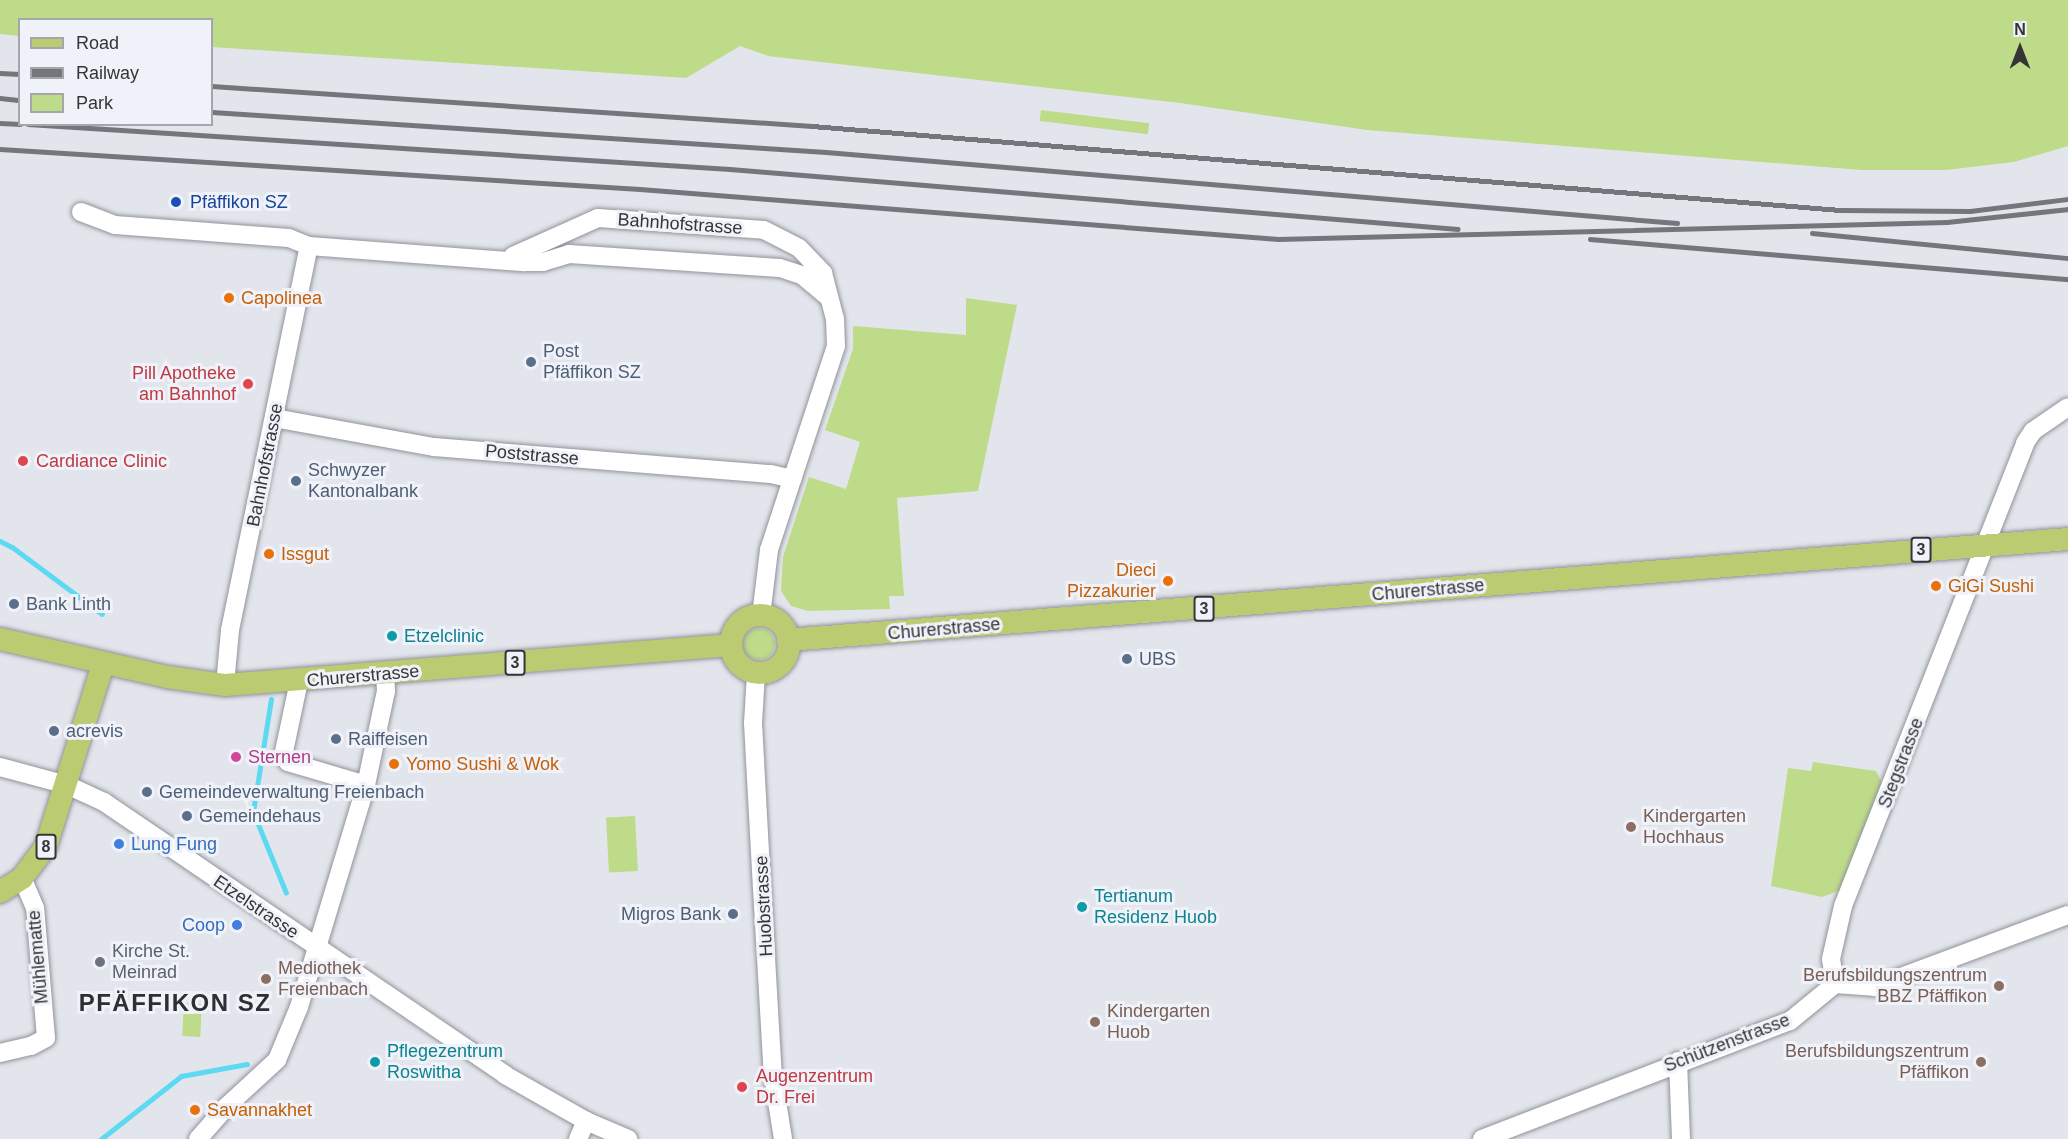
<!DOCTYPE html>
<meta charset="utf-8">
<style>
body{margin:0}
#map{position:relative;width:2068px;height:1139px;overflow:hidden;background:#e3e5ec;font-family:Arial,sans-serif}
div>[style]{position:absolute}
.green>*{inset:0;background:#bedb89;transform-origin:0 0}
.round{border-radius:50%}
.stream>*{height:5px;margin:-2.5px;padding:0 2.5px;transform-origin:2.5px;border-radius:2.5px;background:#5dd9f1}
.roads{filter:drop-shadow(0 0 2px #919399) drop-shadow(0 0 2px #919399)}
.minor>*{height:18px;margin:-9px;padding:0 9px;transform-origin:9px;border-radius:9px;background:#fff}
.major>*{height:22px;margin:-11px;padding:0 11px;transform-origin:11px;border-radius:11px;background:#bbcb71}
.major>.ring{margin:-11px;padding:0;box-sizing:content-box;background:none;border:22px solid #bbcb71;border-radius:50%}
.rail>*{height:4.5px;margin:-2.25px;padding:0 2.25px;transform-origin:2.25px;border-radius:2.25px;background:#75767b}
.dots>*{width:16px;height:16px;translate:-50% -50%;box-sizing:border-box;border:3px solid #f0f2f9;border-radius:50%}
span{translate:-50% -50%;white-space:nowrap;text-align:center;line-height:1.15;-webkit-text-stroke:6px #f0f2f9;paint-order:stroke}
.shield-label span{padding:2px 4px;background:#f0f2f9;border:2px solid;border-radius:4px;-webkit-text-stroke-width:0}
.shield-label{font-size:16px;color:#353538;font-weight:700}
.transit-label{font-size:18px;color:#164399}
.left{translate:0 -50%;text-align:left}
.street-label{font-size:18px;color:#353538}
.food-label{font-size:18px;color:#c56008}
.right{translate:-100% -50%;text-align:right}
.service-label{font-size:18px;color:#4e5e75}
.health-label{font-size:18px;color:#be3a42}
.culture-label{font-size:18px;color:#0d838f}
.hotel-label{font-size:18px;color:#b23c85}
.education-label{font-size:18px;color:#785e54}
.shop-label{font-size:18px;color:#366cbe}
.worship-label{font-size:18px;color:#5b616d}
.district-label{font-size:24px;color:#2d2f34;font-weight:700;letter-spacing:1.5px}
.legend{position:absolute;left:18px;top:18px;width:195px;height:108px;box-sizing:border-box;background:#f0f2f9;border:2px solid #a5a6ac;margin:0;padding:8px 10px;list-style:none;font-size:18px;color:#353538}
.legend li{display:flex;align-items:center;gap:12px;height:30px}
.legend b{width:30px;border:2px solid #a5a6ac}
.north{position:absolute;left:1990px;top:18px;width:60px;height:60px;-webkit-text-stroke:4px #f0f2f9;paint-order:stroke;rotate:0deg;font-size:16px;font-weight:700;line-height:24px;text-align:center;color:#353538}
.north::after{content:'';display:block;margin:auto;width:21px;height:27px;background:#353538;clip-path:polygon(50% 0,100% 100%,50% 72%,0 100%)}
</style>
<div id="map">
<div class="green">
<div style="clip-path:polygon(0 0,2068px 0,2068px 146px,2014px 162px,1946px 170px,1861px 170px,1367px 130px,1180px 103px,768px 56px,740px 46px,686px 78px,212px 47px,212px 20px,20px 20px,19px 36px,0 34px)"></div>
<div style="left:1041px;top:110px;width:109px;height:11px;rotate:7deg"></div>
<div style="clip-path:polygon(966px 298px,1017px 305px,978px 491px,897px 498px,904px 596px,889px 596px,890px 609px,808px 611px,791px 606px,781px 591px,783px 557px,809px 477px,846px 489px,860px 442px,825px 430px,853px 349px,853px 326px,966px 335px)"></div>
<div class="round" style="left:743px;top:628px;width:32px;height:32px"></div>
<div style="clip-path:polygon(1813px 762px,1876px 771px,1884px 787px,1841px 890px,1822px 897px,1771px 886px,1788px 768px,1811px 771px)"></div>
<div style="left:635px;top:816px;width:55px;height:29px;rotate:87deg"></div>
<div style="left:184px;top:1003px;width:18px;height:33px;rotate:3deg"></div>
</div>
<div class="stream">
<div style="left:0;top:541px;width:13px;rotate:27deg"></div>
<div style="left:12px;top:547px;width:112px;rotate:36.7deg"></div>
<div style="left:271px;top:699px;width:114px;rotate:99.1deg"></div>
<div style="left:253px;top:812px;width:87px;rotate:67.8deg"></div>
<div style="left:101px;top:1139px;width:102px;rotate:-38.2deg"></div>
<div style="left:181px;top:1076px;width:67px;rotate:-10.3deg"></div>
</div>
<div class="roads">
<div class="minor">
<div style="left:81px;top:212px;width:36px;rotate:21deg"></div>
<div style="left:115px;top:225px;width:174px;rotate:4.3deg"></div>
<div style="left:289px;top:238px;width:22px;rotate:22deg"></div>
<div style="left:309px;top:246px;width:216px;rotate:4.3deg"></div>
<div style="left:524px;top:262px;width:19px"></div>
<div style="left:543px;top:262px;width:27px;rotate:-17deg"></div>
<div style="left:569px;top:254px;width:211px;rotate:3.8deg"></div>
<div style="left:780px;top:268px;width:23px;rotate:18deg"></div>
<div style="left:802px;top:275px;width:35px;rotate:40deg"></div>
<div style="left:513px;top:256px;width:93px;rotate:-24.1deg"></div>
<div style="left:598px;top:218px;width:166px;rotate:4.1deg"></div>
<div style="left:764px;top:230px;width:39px;rotate:27deg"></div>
<div style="left:799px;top:248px;width:35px;rotate:46deg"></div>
<div style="left:823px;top:273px;width:48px;rotate:75.4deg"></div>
<div style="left:835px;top:319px;width:27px;rotate:88deg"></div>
<div style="left:836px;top:346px;width:215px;rotate:108.2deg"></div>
<div style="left:769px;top:550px;width:66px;rotate:96.9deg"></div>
<div style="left:274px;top:418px;width:163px;rotate:10.3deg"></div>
<div style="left:434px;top:447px;width:338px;rotate:4.6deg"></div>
<div style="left:771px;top:474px;width:22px;rotate:13deg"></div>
<div style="left:756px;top:673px;width:50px;rotate:93.4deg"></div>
<div style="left:753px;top:723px;width:165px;rotate:86.9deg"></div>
<div style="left:762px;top:888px;width:189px;rotate:86.7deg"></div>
<div style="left:773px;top:1077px;width:63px;rotate:80.8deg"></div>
<div style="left:299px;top:681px;width:77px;rotate:102deg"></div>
<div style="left:283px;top:756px;width:8px;rotate:50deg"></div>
<div style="left:288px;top:762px;width:81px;rotate:16.4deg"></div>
<div style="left:225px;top:685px;width:55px;rotate:-84.8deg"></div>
<div style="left:230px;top:630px;width:392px;rotate:-78.4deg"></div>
<div style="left:0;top:767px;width:69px;rotate:15deg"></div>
<div style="left:67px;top:785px;width:41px;rotate:24.7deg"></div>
<div style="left:104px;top:802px;width:485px;rotate:34.2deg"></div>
<div style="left:505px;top:1075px;width:93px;rotate:29.6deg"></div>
<div style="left:586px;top:1121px;width:46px;rotate:23.2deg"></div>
<div style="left:1835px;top:984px;width:25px;rotate:-99deg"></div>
<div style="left:1831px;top:959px;width:54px;rotate:-77.2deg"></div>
<div style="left:1843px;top:906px;width:497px;rotate:-68.5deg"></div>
<div style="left:2025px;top:443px;width:14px;rotate:-56deg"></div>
<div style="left:2033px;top:431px;width:42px;rotate:-34.4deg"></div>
<div style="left:1835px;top:984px;width:39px;rotate:4deg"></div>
<div style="left:1874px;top:987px;width:207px;rotate:-20.4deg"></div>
<div style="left:0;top:1053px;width:32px;rotate:-13deg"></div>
<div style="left:31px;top:1046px;width:17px;rotate:-28deg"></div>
<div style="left:46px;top:1038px;width:130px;rotate:-94.8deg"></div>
<div style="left:35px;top:908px;width:33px;rotate:-113deg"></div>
<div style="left:1678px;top:1061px;width:78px;rotate:87.8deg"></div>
<div style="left:198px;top:1139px;width:44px;rotate:-48.7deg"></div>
<div style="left:227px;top:1106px;width:68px;rotate:-42.6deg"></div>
<div style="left:277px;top:1060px;width:57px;rotate:-67.5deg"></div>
<div style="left:299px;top:1007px;width:232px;rotate:-73.2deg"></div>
<div style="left:366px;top:785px;width:96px;rotate:-78deg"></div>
<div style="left:386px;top:691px;width:17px;rotate:-93deg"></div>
<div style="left:578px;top:1139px;width:20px;rotate:-66deg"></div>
<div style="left:1482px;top:1139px;width:330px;rotate:-21deg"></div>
<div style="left:1790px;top:1021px;width:58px;rotate:-39.4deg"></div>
</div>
<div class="major">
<div class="ring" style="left:731px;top:615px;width:36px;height:36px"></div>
<div style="left:0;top:639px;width:171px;rotate:12.8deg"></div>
<div style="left:167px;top:677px;width:59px;rotate:7.9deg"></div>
<div style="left:225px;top:685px;width:508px;rotate:-4.52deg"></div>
<div style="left:788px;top:640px;width:1284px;rotate:-4.51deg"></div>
<div style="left:0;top:892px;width:26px;rotate:-32deg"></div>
<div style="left:22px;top:878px;width:40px;rotate:-53deg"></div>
<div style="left:46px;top:846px;width:191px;rotate:-72.6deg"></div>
</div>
</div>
<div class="rail">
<div style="left:0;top:73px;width:20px;rotate:3deg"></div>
<div style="left:212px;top:86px;width:601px;rotate:3.81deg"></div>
<div style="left:812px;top:126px;width:1032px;rotate:4.67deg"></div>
<div style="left:1841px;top:210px;width:129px;rotate:0.4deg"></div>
<div style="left:1970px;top:211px;width:99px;rotate:-7deg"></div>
<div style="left:0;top:98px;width:20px;rotate:6deg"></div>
<div style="left:212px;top:112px;width:615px;rotate:3.73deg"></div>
<div style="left:826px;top:152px;width:854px;rotate:4.77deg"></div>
<div style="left:0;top:123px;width:20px;rotate:3deg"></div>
<div style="left:28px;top:124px;width:703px;rotate:3.67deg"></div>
<div style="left:730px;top:169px;width:730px;rotate:4.71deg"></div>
<div style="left:0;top:149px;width:641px;rotate:3.58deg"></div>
<div style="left:640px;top:189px;width:640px;rotate:4.48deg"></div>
<div style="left:1278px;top:239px;width:669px;rotate:-1.46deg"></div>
<div style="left:1947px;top:222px;width:122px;rotate:-6.1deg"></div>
<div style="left:1812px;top:233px;width:257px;rotate:5.6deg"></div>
<div style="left:1590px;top:239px;width:480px;rotate:4.8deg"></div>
</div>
<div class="dots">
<div style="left:176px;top:202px;background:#1a4fb4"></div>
<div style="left:229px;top:298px;background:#e8710a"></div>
<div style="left:531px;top:362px;background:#5c6f8a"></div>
<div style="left:248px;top:384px;background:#e0444e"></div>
<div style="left:23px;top:461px;background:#e0444e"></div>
<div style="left:296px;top:481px;background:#5c6f8a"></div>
<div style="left:269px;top:554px;background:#e8710a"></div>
<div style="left:1168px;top:581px;background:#e8710a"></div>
<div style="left:1936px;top:586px;background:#e8710a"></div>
<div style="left:14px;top:604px;background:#5c6f8a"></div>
<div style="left:392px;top:636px;background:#0f9aa8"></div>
<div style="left:1127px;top:659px;background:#5c6f8a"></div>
<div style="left:54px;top:731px;background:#5c6f8a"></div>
<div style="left:336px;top:739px;background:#5c6f8a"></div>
<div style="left:236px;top:757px;background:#d1479c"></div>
<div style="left:394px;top:764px;background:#e8710a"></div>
<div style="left:147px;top:792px;background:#5c6f8a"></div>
<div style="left:187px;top:816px;background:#5c6f8a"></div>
<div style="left:1631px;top:827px;background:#8d6e63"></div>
<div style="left:119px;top:844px;background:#3f7fe0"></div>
<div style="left:1082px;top:907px;background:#0f9aa8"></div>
<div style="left:733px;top:914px;background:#5c6f8a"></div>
<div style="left:237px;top:925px;background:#3f7fe0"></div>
<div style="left:100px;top:962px;background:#6b7280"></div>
<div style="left:266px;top:979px;background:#8d6e63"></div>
<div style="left:1999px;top:986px;background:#8d6e63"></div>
<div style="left:1095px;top:1022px;background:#8d6e63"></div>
<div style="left:375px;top:1062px;background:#0f9aa8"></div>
<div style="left:1981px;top:1062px;background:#8d6e63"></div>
<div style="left:742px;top:1087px;background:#e0444e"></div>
<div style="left:195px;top:1110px;background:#e8710a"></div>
</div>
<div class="shield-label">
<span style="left:1921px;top:550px">3</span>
<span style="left:1204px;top:609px">3</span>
<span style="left:515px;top:663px">3</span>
<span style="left:46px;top:847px">8</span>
</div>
<div class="transit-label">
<span class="left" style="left:190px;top:202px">Pfäffikon SZ</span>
</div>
<div class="street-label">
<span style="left:680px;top:224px;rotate:4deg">Bahnhofstrasse</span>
<span style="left:532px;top:455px;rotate:5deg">Poststrasse</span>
<span style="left:265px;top:465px;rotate:-79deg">Bahnhofstrasse</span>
<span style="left:1428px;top:590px;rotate:-5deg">Churerstrasse</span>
<span style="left:944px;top:629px;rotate:-5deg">Churerstrasse</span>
<span style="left:363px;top:676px;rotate:-5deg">Churerstrasse</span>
<span style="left:1901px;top:763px;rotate:-69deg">Stegstrasse</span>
<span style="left:764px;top:906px;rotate:-93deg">Huobstrasse</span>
<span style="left:256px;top:907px;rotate:34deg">Etzelstrasse</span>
<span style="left:38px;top:957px;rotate:-95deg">Mühlematte</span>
<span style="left:1727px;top:1043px;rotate:-21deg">Schützenstrasse</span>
</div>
<div class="food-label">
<span class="left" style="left:241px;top:298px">Capolinea</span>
<span class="left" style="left:281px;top:554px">Issgut</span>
<span class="right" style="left:1156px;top:581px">Dieci<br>Pizzakurier</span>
<span class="left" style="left:1948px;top:586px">GiGi Sushi</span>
<span class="left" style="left:406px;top:764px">Yomo Sushi &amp; Wok</span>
<span class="left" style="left:207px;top:1110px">Savannakhet</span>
</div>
<div class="service-label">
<span class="left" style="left:543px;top:362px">Post<br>Pfäffikon SZ</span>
<span class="left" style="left:308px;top:481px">Schwyzer<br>Kantonalbank</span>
<span class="left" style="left:26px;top:604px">Bank Linth</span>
<span class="left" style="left:1139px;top:659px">UBS</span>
<span class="left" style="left:66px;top:731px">acrevis</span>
<span class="left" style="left:348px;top:739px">Raiffeisen</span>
<span class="left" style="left:159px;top:792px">Gemeindeverwaltung Freienbach</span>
<span class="left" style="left:199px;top:816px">Gemeindehaus</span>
<span class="right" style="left:721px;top:914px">Migros Bank</span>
</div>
<div class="health-label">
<span class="right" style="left:236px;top:384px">Pill Apotheke<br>am Bahnhof</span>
<span class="left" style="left:36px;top:461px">Cardiance Clinic</span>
<span class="left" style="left:756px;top:1087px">Augenzentrum<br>Dr. Frei</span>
</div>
<div class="culture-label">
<span class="left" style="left:404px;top:636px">Etzelclinic</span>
<span class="left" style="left:1094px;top:907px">Tertianum<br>Residenz Huob</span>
<span class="left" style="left:387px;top:1062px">Pflegezentrum<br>Roswitha</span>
</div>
<div class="hotel-label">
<span class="left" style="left:248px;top:757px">Sternen</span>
</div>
<div class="education-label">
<span class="left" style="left:1643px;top:827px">Kindergarten<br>Hochhaus</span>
<span class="left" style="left:278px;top:979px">Mediothek<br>Freienbach</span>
<span class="right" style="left:1987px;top:986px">Berufsbildungszentrum<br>BBZ Pfäffikon</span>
<span class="left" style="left:1107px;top:1022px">Kindergarten<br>Huob</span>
<span class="right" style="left:1969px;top:1062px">Berufsbildungszentrum<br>Pfäffikon</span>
</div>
<div class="shop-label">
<span class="left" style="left:131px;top:844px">Lung Fung</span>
<span class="right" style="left:225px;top:925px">Coop</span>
</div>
<div class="worship-label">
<span class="left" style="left:112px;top:962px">Kirche St.<br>Meinrad</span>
</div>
<div class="district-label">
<span style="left:175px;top:1003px">PFÄFFIKON SZ</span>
</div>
<ul class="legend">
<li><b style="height:8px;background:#bbcb71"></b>Road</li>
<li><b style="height:8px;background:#75767b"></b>Railway</li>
<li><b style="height:16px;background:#bedb89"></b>Park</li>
</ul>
<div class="north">N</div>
</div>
